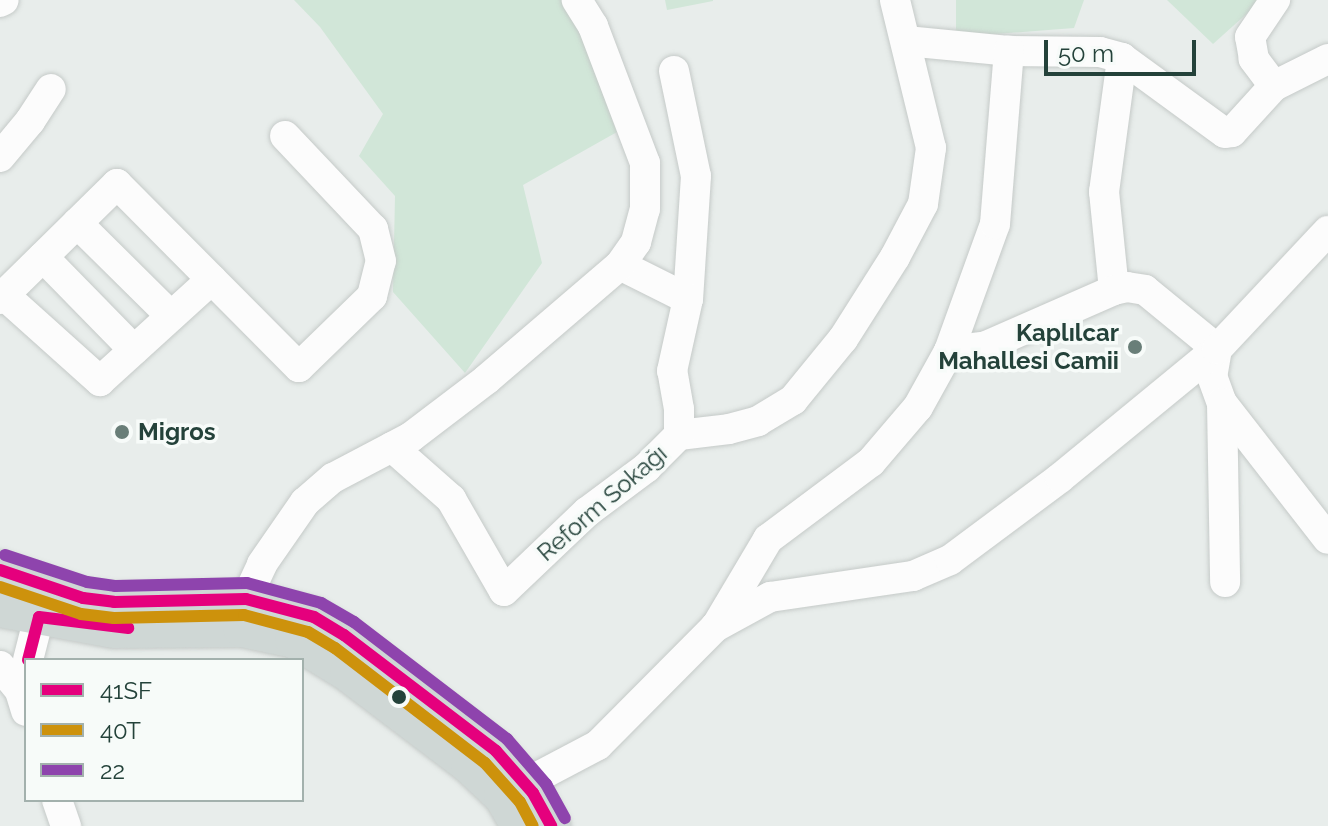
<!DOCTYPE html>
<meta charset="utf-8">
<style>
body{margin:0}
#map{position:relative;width:1328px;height:826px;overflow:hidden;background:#e8edeb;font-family:Raleway,sans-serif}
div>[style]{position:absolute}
.green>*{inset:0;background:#d1e6d8}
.roads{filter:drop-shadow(0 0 2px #c5cac8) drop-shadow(0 0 2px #c5cac8)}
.minor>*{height:30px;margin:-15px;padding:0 15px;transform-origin:15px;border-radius:15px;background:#fcfcfc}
.major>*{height:38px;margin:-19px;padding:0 19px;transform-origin:19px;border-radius:19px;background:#cfd7d5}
.bus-1>*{height:12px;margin:-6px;padding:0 6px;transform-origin:6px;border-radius:6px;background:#e5007d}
.bus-2>*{height:12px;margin:-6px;padding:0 6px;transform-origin:6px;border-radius:6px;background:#cd920c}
.bus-3>*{height:12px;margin:-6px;padding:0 6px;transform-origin:6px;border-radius:6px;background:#8e44ad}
.dots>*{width:22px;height:22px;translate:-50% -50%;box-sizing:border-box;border:4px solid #f7fbf9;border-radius:50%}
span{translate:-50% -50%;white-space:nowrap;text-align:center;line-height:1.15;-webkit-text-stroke:7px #f7fbf9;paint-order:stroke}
.poi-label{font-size:24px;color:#24423a;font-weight:700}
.right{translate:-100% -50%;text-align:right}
.left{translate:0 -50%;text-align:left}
.street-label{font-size:24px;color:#24423a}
.legend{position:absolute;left:24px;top:658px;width:280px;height:144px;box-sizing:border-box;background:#f7fbf9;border:2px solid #a3b1ad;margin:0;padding:10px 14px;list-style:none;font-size:24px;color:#24423a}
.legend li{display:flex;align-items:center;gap:16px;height:40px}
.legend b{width:40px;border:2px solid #a3b1ad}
.scale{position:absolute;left:1044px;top:40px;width:152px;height:36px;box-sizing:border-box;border:4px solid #24423a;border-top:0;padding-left:10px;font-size:24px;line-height:28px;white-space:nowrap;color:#24423a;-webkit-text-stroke:6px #f7fbf9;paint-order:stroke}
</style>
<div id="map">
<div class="green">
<div style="clip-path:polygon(294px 0,568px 0,617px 132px,523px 185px,542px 263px,465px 373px,393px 292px,395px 196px,359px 156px,383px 114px,320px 27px)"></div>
<div style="clip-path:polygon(665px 0,713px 0,713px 1px,667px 10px)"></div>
<div style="clip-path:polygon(956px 0,1084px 0,1074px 28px,956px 37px)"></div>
<div style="clip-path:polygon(1167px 0,1262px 0,1213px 44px)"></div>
</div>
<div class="roads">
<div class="minor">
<div style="left:0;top:2px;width:4px;rotate:-27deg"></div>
<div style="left:906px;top:41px;width:103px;rotate:5.5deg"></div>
<div style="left:1009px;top:51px;width:91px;rotate:0.6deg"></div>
<div style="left:1100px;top:52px;width:23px;rotate:15deg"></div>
<div style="left:1122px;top:58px;width:127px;rotate:36.1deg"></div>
<div style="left:1225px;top:133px;width:7px;rotate:-8deg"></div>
<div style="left:1232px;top:132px;width:62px;rotate:-47.6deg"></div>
<div style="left:1274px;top:86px;width:34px;rotate:-127deg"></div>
<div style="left:1254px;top:59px;width:22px;rotate:-100deg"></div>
<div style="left:1250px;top:37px;width:45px;rotate:-56deg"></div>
<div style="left:674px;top:71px;width:107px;rotate:78.2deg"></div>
<div style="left:696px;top:176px;width:123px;rotate:93.7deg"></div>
<div style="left:1274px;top:86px;width:60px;rotate:-26.6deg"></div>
<div style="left:0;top:157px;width:47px;rotate:-50.2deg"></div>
<div style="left:30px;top:121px;width:38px;rotate:-57deg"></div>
<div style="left:77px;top:223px;width:132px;rotate:44.7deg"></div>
<div style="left:43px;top:257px;width:130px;rotate:45.6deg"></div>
<div style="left:1114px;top:290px;width:99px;rotate:-95.8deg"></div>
<div style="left:1104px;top:192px;width:135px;rotate:-82.3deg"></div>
<div style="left:4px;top:295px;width:129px;rotate:41.9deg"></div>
<div style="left:100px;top:381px;width:151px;rotate:-42.3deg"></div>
<div style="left:0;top:299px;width:164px;rotate:-44.5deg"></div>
<div style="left:117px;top:184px;width:258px;rotate:45.2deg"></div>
<div style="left:299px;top:367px;width:102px;rotate:-44.2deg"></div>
<div style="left:372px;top:296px;width:36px;rotate:-76deg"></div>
<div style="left:381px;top:261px;width:33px;rotate:-104deg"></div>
<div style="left:373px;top:229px;width:128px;rotate:-133.4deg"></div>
<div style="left:949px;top:351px;width:35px;rotate:-7deg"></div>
<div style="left:984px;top:347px;width:142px;rotate:-23.7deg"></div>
<div style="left:1114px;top:290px;width:13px;rotate:-13deg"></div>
<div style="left:1127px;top:287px;width:18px;rotate:9deg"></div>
<div style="left:1145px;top:290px;width:93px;rotate:39.3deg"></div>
<div style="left:1217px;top:349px;width:27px;rotate:100deg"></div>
<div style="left:1212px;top:376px;width:29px;rotate:70deg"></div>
<div style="left:1222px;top:403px;width:172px;rotate:52.1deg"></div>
<div style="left:1222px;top:403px;width:179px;rotate:89deg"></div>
<div style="left:679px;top:435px;width:50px;rotate:-6.8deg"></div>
<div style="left:729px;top:429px;width:30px;rotate:-15deg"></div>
<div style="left:758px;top:421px;width:41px;rotate:-31deg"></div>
<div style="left:793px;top:400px;width:79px;rotate:-50.7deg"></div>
<div style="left:843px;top:339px;width:97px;rotate:-57.6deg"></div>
<div style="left:895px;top:257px;width:60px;rotate:-62.2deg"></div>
<div style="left:923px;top:204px;width:57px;rotate:-81.9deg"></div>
<div style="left:931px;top:148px;width:152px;rotate:-103.7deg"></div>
<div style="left:392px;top:447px;width:79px;rotate:41.4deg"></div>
<div style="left:451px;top:499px;width:106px;rotate:60.1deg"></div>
<div style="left:504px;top:591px;width:115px;rotate:-43.6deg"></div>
<div style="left:587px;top:512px;width:74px;rotate:-36.7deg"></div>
<div style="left:646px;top:468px;width:47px;rotate:-45deg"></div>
<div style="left:679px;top:435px;width:26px;rotate:-90deg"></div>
<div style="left:679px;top:409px;width:39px;rotate:-100deg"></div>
<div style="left:672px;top:371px;width:74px;rotate:-77.5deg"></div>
<div style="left:688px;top:299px;width:76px;rotate:-153.4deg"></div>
<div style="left:246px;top:599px;width:38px;rotate:-65deg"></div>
<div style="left:262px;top:564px;width:75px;rotate:-55.3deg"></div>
<div style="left:305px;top:502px;width:37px;rotate:-41deg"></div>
<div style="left:333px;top:478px;width:88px;rotate:-27.7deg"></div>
<div style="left:411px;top:437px;width:96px;rotate:-37.3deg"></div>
<div style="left:487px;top:379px;width:175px;rotate:-40.6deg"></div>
<div style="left:620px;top:265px;width:28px;rotate:-55deg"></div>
<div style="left:636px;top:242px;width:34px;rotate:-75deg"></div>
<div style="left:645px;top:209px;width:46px;rotate:-90deg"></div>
<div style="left:645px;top:163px;width:147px;rotate:-110.8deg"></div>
<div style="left:593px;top:26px;width:31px;rotate:-122deg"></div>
<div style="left:717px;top:625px;width:100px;rotate:-59.3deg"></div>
<div style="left:768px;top:539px;width:129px;rotate:-36.8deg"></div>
<div style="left:871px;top:462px;width:72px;rotate:-49.5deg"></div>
<div style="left:918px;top:407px;width:64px;rotate:-61deg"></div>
<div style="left:949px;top:351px;width:135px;rotate:-70.1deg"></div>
<div style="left:995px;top:224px;width:174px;rotate:-85.4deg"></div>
<div style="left:28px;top:660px;width:44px;rotate:-75.7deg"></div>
<div style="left:0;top:666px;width:32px;rotate:51deg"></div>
<div style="left:20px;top:691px;width:21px;rotate:73deg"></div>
<div style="left:526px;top:783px;width:81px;rotate:-27.8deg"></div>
<div style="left:598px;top:745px;width:166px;rotate:-45.2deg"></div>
<div style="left:715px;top:627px;width:63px;rotate:-28.6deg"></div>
<div style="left:770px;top:597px;width:145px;rotate:-8.4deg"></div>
<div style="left:913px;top:576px;width:40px;rotate:-23.4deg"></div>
<div style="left:950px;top:560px;width:137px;rotate:-36.7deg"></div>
<div style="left:1060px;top:478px;width:203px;rotate:-39.4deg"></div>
<div style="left:1217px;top:349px;width:162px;rotate:-46.8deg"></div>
<div style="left:57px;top:800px;width:28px;rotate:71deg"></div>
</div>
<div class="major">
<div style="left:0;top:570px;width:88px;rotate:18.6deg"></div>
<div style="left:83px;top:598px;width:31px;rotate:7deg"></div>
<div style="left:114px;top:602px;width:132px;rotate:-1.3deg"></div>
<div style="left:246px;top:599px;width:70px;rotate:14.8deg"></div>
<div style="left:314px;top:617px;width:35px;rotate:31deg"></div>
<div style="left:344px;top:635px;width:191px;rotate:37.3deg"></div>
<div style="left:496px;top:751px;width:56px;rotate:48.6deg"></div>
<div style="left:533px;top:793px;width:38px;rotate:61deg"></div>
<div style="left:0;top:608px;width:116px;rotate:10.4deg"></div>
<div style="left:114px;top:629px;width:128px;rotate:-0.4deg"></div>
<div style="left:242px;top:628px;width:53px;rotate:11.9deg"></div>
<div style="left:294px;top:639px;width:65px;rotate:31.7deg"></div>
<div style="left:349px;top:673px;width:152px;rotate:37.2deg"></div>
<div style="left:470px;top:765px;width:45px;rotate:43.2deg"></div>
<div style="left:503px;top:796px;width:34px;rotate:60deg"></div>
</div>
</div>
<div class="bus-1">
<div style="left:0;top:570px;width:88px;rotate:18.6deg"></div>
<div style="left:83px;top:598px;width:31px;rotate:7deg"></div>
<div style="left:114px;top:602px;width:132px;rotate:-1.3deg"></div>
<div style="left:246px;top:599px;width:70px;rotate:14.8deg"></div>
<div style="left:314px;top:617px;width:35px;rotate:31deg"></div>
<div style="left:344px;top:635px;width:191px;rotate:37.3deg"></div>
<div style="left:496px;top:751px;width:56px;rotate:48.6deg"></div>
<div style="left:533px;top:793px;width:38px;rotate:61deg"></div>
<div style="left:28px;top:660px;width:44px;rotate:-75.7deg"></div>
<div style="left:39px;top:617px;width:90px;rotate:7deg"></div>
</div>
<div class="bus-2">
<div style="left:0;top:587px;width:85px;rotate:18.4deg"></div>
<div style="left:81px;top:614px;width:33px;rotate:7deg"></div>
<div style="left:114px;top:618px;width:130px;rotate:-1.3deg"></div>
<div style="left:244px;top:615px;width:66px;rotate:14.9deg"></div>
<div style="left:308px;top:632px;width:31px;rotate:31deg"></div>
<div style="left:335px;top:648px;width:189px;rotate:37.5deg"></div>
<div style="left:485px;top:763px;width:52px;rotate:48.1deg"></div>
<div style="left:520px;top:802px;width:27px;rotate:62deg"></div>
</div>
<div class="bus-3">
<div style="left:5px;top:555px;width:86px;rotate:18.2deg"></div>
<div style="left:87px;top:582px;width:28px;rotate:8deg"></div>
<div style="left:115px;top:586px;width:132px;rotate:-1.3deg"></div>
<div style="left:247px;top:583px;width:77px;rotate:15.1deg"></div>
<div style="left:321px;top:603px;width:38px;rotate:30deg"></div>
<div style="left:354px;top:622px;width:193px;rotate:37.4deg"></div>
<div style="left:507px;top:739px;width:60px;rotate:49.1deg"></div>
<div style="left:546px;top:784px;width:39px;rotate:61deg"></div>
</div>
<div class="dots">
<div style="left:1135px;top:347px;background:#697e78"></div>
<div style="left:122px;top:432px;background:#697e78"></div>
<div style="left:399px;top:697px;background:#24423a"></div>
</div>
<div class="poi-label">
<span class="right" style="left:1119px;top:347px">Kaplılcar<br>Mahallesi Camii</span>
<span class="left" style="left:138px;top:432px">Migros</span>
</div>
<div class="street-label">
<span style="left:602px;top:503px;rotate:-41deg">Reform Sokağı</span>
</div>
<ul class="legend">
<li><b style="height:10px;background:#e5007d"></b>41SF</li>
<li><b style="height:10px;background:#cd920c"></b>40T</li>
<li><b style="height:10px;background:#8e44ad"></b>22</li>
</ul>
<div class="scale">50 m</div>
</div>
